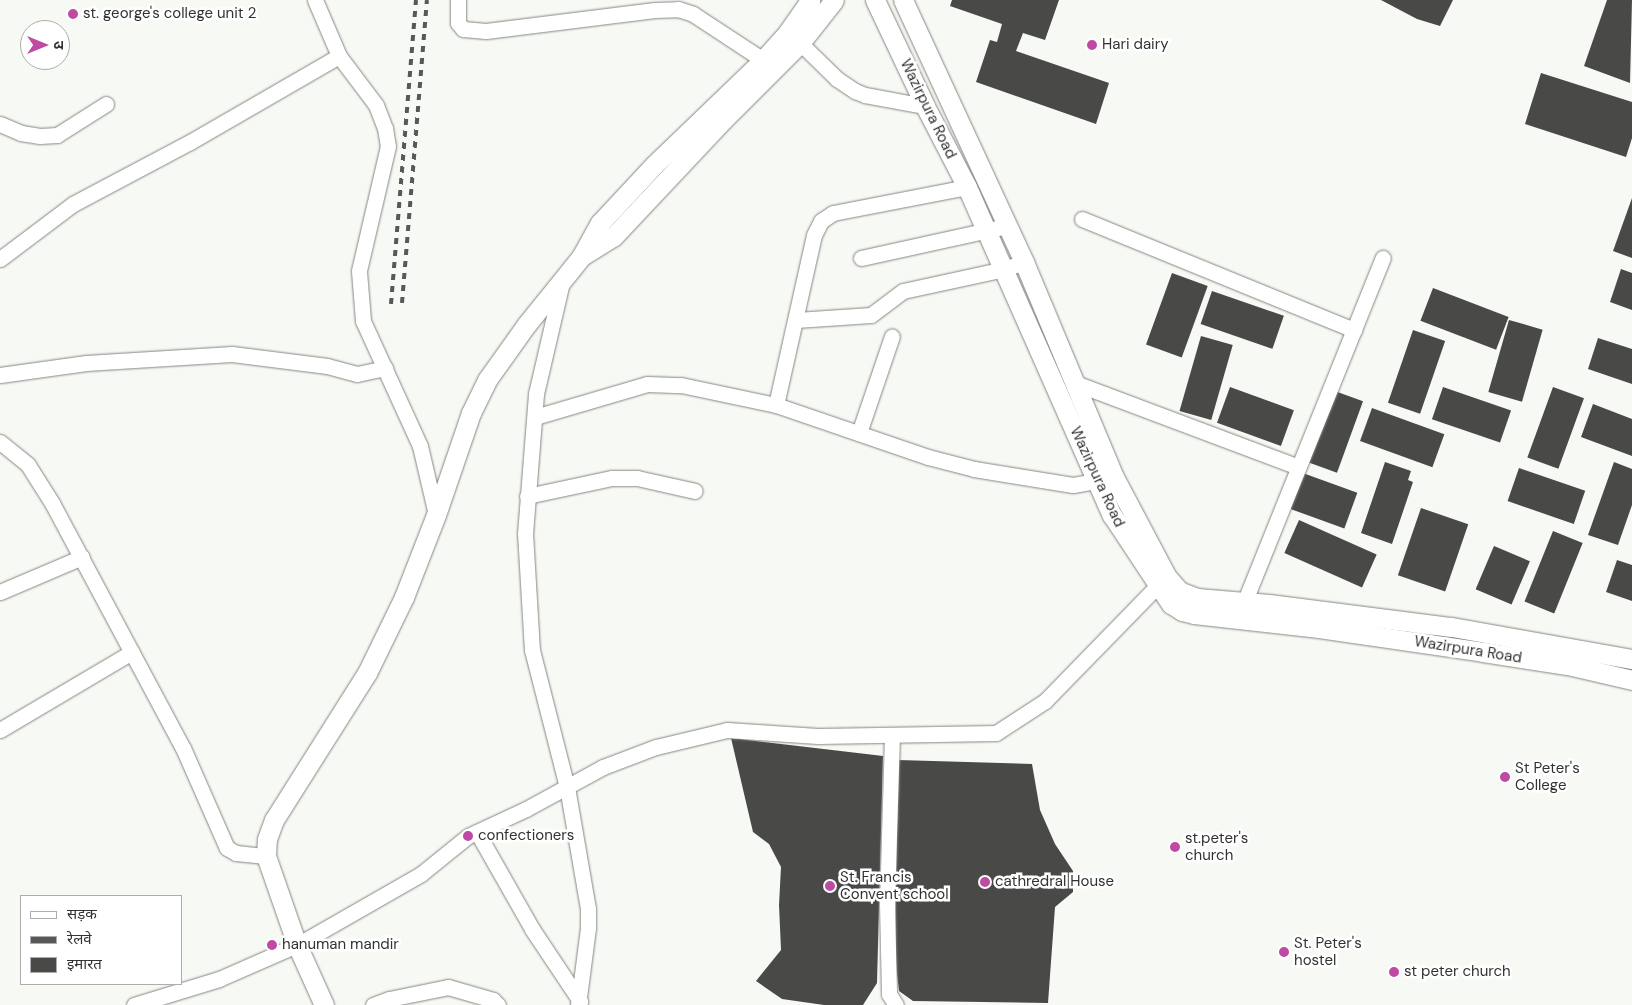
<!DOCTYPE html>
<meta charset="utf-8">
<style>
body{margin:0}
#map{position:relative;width:1632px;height:1005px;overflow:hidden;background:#f7f9f4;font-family:"DM Sans","Noto Sans Devanagari",sans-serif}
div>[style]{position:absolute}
.building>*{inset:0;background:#494a47;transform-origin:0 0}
.roads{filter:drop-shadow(0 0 1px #848682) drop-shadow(0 0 1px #848682)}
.minor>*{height:15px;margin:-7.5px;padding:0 7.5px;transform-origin:7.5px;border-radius:7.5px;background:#fff}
.major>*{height:19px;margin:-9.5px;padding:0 9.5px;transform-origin:9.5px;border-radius:9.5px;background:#fff}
.rail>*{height:4px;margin-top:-2px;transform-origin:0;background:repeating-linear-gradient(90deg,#575857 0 6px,transparent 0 12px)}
.dots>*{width:14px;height:14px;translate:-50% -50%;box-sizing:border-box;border:2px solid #fff;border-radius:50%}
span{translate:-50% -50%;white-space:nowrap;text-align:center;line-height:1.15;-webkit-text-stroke:5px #fff;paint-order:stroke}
.poi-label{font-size:15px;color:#313231}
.left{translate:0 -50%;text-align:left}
.street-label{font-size:15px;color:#313231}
.legend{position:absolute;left:20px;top:895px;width:162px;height:90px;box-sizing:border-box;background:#fff;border:1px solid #adadad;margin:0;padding:6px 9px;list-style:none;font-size:15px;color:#313231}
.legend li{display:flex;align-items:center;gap:10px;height:25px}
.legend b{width:25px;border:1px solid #adadad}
.north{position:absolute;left:20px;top:20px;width:50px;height:50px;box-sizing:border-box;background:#fff;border:1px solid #adadad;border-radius:50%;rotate:90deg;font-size:14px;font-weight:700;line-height:20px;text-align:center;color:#313231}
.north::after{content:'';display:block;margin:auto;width:18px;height:22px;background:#be4aa3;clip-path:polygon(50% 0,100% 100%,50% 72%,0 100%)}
</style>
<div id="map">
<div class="building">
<div style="clip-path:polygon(952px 0,1059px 0,1045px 40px,1023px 33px,1016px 51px,1109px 83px,1096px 124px,976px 82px,990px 40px,997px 42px,1002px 24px,950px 6px)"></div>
<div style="clip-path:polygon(1381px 0,1453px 0,1440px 26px,1417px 19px)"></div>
<div style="clip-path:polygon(1607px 0,1632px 0,1630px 83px,1584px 66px)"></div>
<div style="clip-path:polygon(1541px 73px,1632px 102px,1632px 138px,1626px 157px,1525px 124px)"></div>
<div style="clip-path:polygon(1632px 198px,1632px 258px,1613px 251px)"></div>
<div style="clip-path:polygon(1621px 269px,1632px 273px,1632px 310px,1610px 302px)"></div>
<div style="left:1172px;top:273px;width:38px;height:76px;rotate:20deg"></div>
<div style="left:1433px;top:288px;width:81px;height:35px;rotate:21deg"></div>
<div style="left:1212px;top:291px;width:76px;height:35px;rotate:19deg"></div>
<div style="left:1509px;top:320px;width:35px;height:75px;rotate:16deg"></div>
<div style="left:1413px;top:330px;width:34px;height:77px;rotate:19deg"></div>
<div style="left:1201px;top:336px;width:33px;height:78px;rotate:16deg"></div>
<div style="clip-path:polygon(1598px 338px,1632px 349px,1632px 384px,1588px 369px)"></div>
<div style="left:1230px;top:387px;width:68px;height:38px;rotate:20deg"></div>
<div style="left:1443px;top:387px;width:72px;height:34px;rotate:19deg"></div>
<div style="left:1553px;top:387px;width:33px;height:75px;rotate:20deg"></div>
<div style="left:1332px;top:390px;width:33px;height:76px;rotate:20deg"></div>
<div style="clip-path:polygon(1593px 404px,1632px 419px,1632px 456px,1581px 437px)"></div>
<div style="left:1372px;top:408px;width:77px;height:35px;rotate:20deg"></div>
<div style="clip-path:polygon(1385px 462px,1411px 471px,1408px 480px,1413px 482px,1392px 544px,1361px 533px)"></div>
<div style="clip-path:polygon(1614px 462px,1632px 469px,1632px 505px,1618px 545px,1588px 535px)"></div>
<div style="left:1519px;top:468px;width:70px;height:35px;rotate:19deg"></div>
<div style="left:1300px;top:472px;width:61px;height:38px;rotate:20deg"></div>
<div style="left:1421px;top:508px;width:50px;height:71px;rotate:19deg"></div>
<div style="left:1299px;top:520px;width:85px;height:36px;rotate:24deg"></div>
<div style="left:1553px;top:531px;width:32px;height:76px;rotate:22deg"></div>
<div style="left:1494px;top:546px;width:39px;height:47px;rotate:23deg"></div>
<div style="clip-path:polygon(1617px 560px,1632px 565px,1632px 601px,1606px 592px)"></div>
<div style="clip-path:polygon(731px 738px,883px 756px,877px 983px,863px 1005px,824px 1005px,782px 999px,756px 981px,781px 950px,779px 905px,781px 867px,769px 844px,753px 832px)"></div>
<div style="clip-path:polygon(898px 760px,1032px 764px,1040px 810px,1055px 844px,1073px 871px,1073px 892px,1055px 907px,1048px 1003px,913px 1001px,899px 991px,895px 956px)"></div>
</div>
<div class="roads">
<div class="minor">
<div style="left:315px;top:0;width:61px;rotate:66.8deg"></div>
<div style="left:339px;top:56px;width:61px;rotate:52.9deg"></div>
<div style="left:376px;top:105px;width:25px;rotate:69deg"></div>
<div style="left:385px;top:128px;width:18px;rotate:81deg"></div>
<div style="left:388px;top:146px;width:128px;rotate:103.1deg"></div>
<div style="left:359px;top:271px;width:50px;rotate:85.4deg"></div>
<div style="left:363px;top:321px;width:137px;rotate:65.5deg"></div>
<div style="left:420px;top:446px;width:71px;rotate:76.9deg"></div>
<div style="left:458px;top:0;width:23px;rotate:90deg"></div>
<div style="left:458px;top:23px;width:8px;rotate:50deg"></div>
<div style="left:463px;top:29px;width:23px;rotate:5deg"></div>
<div style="left:486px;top:31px;width:170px;rotate:-7.1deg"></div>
<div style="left:655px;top:10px;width:23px;rotate:-2deg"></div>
<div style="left:678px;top:9px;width:16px;rotate:18deg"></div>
<div style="left:693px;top:14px;width:84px;rotate:33.3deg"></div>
<div style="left:793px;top:36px;width:62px;rotate:44.3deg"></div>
<div style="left:837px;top:79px;width:22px;rotate:34deg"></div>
<div style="left:855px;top:91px;width:11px;rotate:22deg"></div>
<div style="left:865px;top:95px;width:61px;rotate:10.4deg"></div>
<div style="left:0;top:124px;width:23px;rotate:23deg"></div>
<div style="left:21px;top:133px;width:19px;rotate:9deg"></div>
<div style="left:40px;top:136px;width:17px;rotate:-3deg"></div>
<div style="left:57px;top:135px;width:58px;rotate:-32.3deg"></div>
<div style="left:1082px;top:219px;width:294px;rotate:22.2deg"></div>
<div style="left:861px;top:258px;width:148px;rotate:-12.4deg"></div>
<div style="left:0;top:259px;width:91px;rotate:-37deg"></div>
<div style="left:73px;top:204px;width:132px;rotate:-27.9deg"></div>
<div style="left:190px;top:142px;width:172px;rotate:-30deg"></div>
<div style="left:562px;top:282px;width:115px;rotate:103.1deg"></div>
<div style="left:536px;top:394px;width:139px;rotate:94.5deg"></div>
<div style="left:525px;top:533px;width:117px;rotate:86.6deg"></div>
<div style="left:532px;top:650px;width:141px;rotate:75.7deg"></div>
<div style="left:567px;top:787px;width:124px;rotate:80.2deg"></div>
<div style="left:588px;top:909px;width:19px;rotate:90deg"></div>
<div style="left:588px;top:928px;width:78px;rotate:97.4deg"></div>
<div style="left:796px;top:320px;width:75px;rotate:-3.8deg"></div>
<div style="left:871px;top:315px;width:40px;rotate:-37deg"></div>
<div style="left:903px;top:291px;width:103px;rotate:-12.3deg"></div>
<div style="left:1004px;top:269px;width:21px;rotate:-19deg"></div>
<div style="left:0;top:375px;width:87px;rotate:-7.9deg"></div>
<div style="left:86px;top:363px;width:146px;rotate:-3.5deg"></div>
<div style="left:232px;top:354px;width:96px;rotate:7.2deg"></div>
<div style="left:327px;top:366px;width:31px;rotate:15deg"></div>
<div style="left:357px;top:374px;width:29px;rotate:-12deg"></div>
<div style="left:1075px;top:383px;width:238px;rotate:20.6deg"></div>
<div style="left:776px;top:405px;width:174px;rotate:-77.4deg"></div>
<div style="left:814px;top:235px;width:16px;rotate:-63deg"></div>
<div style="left:821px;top:221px;width:14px;rotate:-34deg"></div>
<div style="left:833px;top:213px;width:136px;rotate:-11deg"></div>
<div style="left:535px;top:417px;width:117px;rotate:-16.4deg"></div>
<div style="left:647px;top:384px;width:34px;rotate:2deg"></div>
<div style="left:681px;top:385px;width:97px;rotate:11.9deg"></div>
<div style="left:776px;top:405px;width:161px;rotate:18.9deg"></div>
<div style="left:928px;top:457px;width:48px;rotate:14.6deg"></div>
<div style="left:974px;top:469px;width:100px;rotate:9.2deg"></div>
<div style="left:1073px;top:485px;width:35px;rotate:-10deg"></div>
<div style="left:859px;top:433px;width:102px;rotate:-71.2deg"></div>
<div style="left:0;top:442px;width:36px;rotate:39deg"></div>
<div style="left:28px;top:465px;width:45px;rotate:57.7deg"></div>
<div style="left:52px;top:503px;width:278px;rotate:61.9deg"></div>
<div style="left:183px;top:748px;width:109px;rotate:66.3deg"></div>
<div style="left:227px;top:848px;width:10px;rotate:29deg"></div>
<div style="left:236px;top:853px;width:30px;rotate:6deg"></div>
<div style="left:527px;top:496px;width:87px;rotate:-12deg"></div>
<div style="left:612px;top:478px;width:25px"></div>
<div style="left:637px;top:478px;width:59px;rotate:12.6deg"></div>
<div style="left:0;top:592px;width:89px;rotate:-23.1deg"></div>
<div style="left:1244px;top:603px;width:372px;rotate:-68.1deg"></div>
<div style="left:0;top:730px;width:153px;rotate:-30.6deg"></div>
<div style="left:892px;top:735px;width:169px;rotate:91.7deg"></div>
<div style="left:887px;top:904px;width:90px;rotate:88.7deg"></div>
<div style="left:889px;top:994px;width:13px;rotate:58deg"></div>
<div style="left:477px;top:832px;width:112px;rotate:60.4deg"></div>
<div style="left:532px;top:929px;width:87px;rotate:56.3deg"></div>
<div style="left:134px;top:1005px;width:89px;rotate:-17deg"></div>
<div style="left:219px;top:979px;width:85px;rotate:-23.6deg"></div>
<div style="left:297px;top:945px;width:143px;rotate:-29.8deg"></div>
<div style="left:421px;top:874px;width:60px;rotate:-39deg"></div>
<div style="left:468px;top:836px;width:64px;rotate:-25deg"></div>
<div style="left:526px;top:809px;width:88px;rotate:-28.6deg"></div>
<div style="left:603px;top:767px;width:57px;rotate:-20.7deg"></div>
<div style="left:656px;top:747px;width:73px;rotate:-13.5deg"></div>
<div style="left:727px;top:730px;width:91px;rotate:3.8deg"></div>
<div style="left:818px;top:736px;width:178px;rotate:-1deg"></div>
<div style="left:996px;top:733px;width:59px;rotate:-33.1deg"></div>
<div style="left:1045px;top:701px;width:172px;rotate:-45.7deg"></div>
<div style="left:373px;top:1005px;width:17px;rotate:-21deg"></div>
<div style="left:389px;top:999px;width:60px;rotate:-11.5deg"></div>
<div style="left:448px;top:987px;width:47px;rotate:16.1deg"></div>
<div style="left:493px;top:1000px;width:7px;rotate:45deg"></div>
</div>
<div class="major">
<div style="left:875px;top:0;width:117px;rotate:64.7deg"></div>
<div style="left:925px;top:106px;width:91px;rotate:62.6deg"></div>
<div style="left:967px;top:187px;width:359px;rotate:66.2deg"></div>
<div style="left:1112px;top:515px;width:107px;rotate:56.5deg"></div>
<div style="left:1171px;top:604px;width:13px;rotate:32deg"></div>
<div style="left:1182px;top:611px;width:12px;rotate:14deg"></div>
<div style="left:1194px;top:614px;width:126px;rotate:6.4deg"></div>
<div style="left:1319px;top:628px;width:166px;rotate:8.3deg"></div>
<div style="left:1483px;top:652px;width:90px;rotate:8.9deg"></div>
<div style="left:1572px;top:666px;width:62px;rotate:13.1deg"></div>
<div style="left:903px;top:0;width:289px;rotate:65.2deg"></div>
<div style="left:1024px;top:262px;width:233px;rotate:67.3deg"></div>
<div style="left:1114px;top:477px;width:113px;rotate:62.1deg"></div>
<div style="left:1167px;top:577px;width:18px;rotate:49deg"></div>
<div style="left:1179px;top:591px;width:19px;rotate:21deg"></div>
<div style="left:1197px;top:598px;width:72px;rotate:4.8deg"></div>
<div style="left:1269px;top:604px;width:184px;rotate:7.2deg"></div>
<div style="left:1452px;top:627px;width:183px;rotate:10.1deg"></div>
<div style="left:582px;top:256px;width:36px;rotate:-32deg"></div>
<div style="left:613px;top:237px;width:161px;rotate:-46.8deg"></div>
<div style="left:723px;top:120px;width:110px;rotate:-45deg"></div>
<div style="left:801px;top:42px;width:53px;rotate:-51.8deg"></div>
<div style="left:324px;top:1005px;width:66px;rotate:-114.2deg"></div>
<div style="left:297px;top:945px;width:94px;rotate:-109.2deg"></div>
<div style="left:266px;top:856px;width:17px;rotate:-87deg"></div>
<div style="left:267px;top:839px;width:20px;rotate:-70deg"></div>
<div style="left:274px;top:820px;width:174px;rotate:-57.7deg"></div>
<div style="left:367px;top:673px;width:85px;rotate:-64deg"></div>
<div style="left:404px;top:597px;width:88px;rotate:-68.7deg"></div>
<div style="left:436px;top:515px;width:108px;rotate:-71.1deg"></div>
<div style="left:471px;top:413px;width:37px;rotate:-64deg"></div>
<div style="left:487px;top:380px;width:69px;rotate:-54.5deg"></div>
<div style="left:527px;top:324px;width:86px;rotate:-51.1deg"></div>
<div style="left:581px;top:257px;width:39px;rotate:-61deg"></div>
<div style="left:600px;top:223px;width:79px;rotate:-47deg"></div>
<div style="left:654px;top:165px;width:151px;rotate:-43.9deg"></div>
<div style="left:763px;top:60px;width:38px;rotate:-48deg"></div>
<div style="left:788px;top:32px;width:39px;rotate:-55deg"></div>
</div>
</div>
<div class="rail">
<div style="left:402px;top:303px;width:304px;rotate:-85.3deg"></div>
<div style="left:391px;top:304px;width:305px;rotate:-85.3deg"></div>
</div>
<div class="dots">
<div style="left:73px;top:14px;background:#be4aa3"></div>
<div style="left:1092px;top:45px;background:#be4aa3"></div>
<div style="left:1505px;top:777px;background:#be4aa3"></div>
<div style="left:468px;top:836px;background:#be4aa3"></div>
<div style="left:1175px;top:847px;background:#be4aa3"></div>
<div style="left:985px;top:882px;background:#be4aa3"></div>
<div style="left:830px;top:886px;background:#be4aa3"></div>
<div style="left:272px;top:945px;background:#be4aa3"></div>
<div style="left:1284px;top:952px;background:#be4aa3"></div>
<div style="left:1394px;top:972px;background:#be4aa3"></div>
</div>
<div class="poi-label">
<span class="left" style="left:83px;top:14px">st. george's college unit 2</span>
<span class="left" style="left:1102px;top:45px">Hari dairy</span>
<span class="left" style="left:1515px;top:777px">St Peter's<br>College</span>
<span class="left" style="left:478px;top:836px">confectioners</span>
<span class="left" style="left:1185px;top:847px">st.peter's<br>church</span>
<span class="left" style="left:840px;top:886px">St. Francis<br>Convent school</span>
<span class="left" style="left:995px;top:882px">cathredral House</span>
<span class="left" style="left:1294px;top:952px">St. Peter's<br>hostel</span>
<span class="left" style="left:282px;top:945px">hanuman mandir</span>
<span class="left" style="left:1404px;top:972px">st peter church</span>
</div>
<div class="street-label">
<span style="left:928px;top:109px;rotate:64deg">Wazirpura Road</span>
<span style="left:1097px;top:477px;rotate:65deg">Wazirpura Road</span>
<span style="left:1468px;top:650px;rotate:9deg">Wazirpura Road</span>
</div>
<ul class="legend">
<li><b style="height:6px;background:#fff"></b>सड़क</li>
<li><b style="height:6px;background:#575857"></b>रेलवे</li>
<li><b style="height:14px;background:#494a47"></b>इमारत</li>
</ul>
<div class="north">उ</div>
</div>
